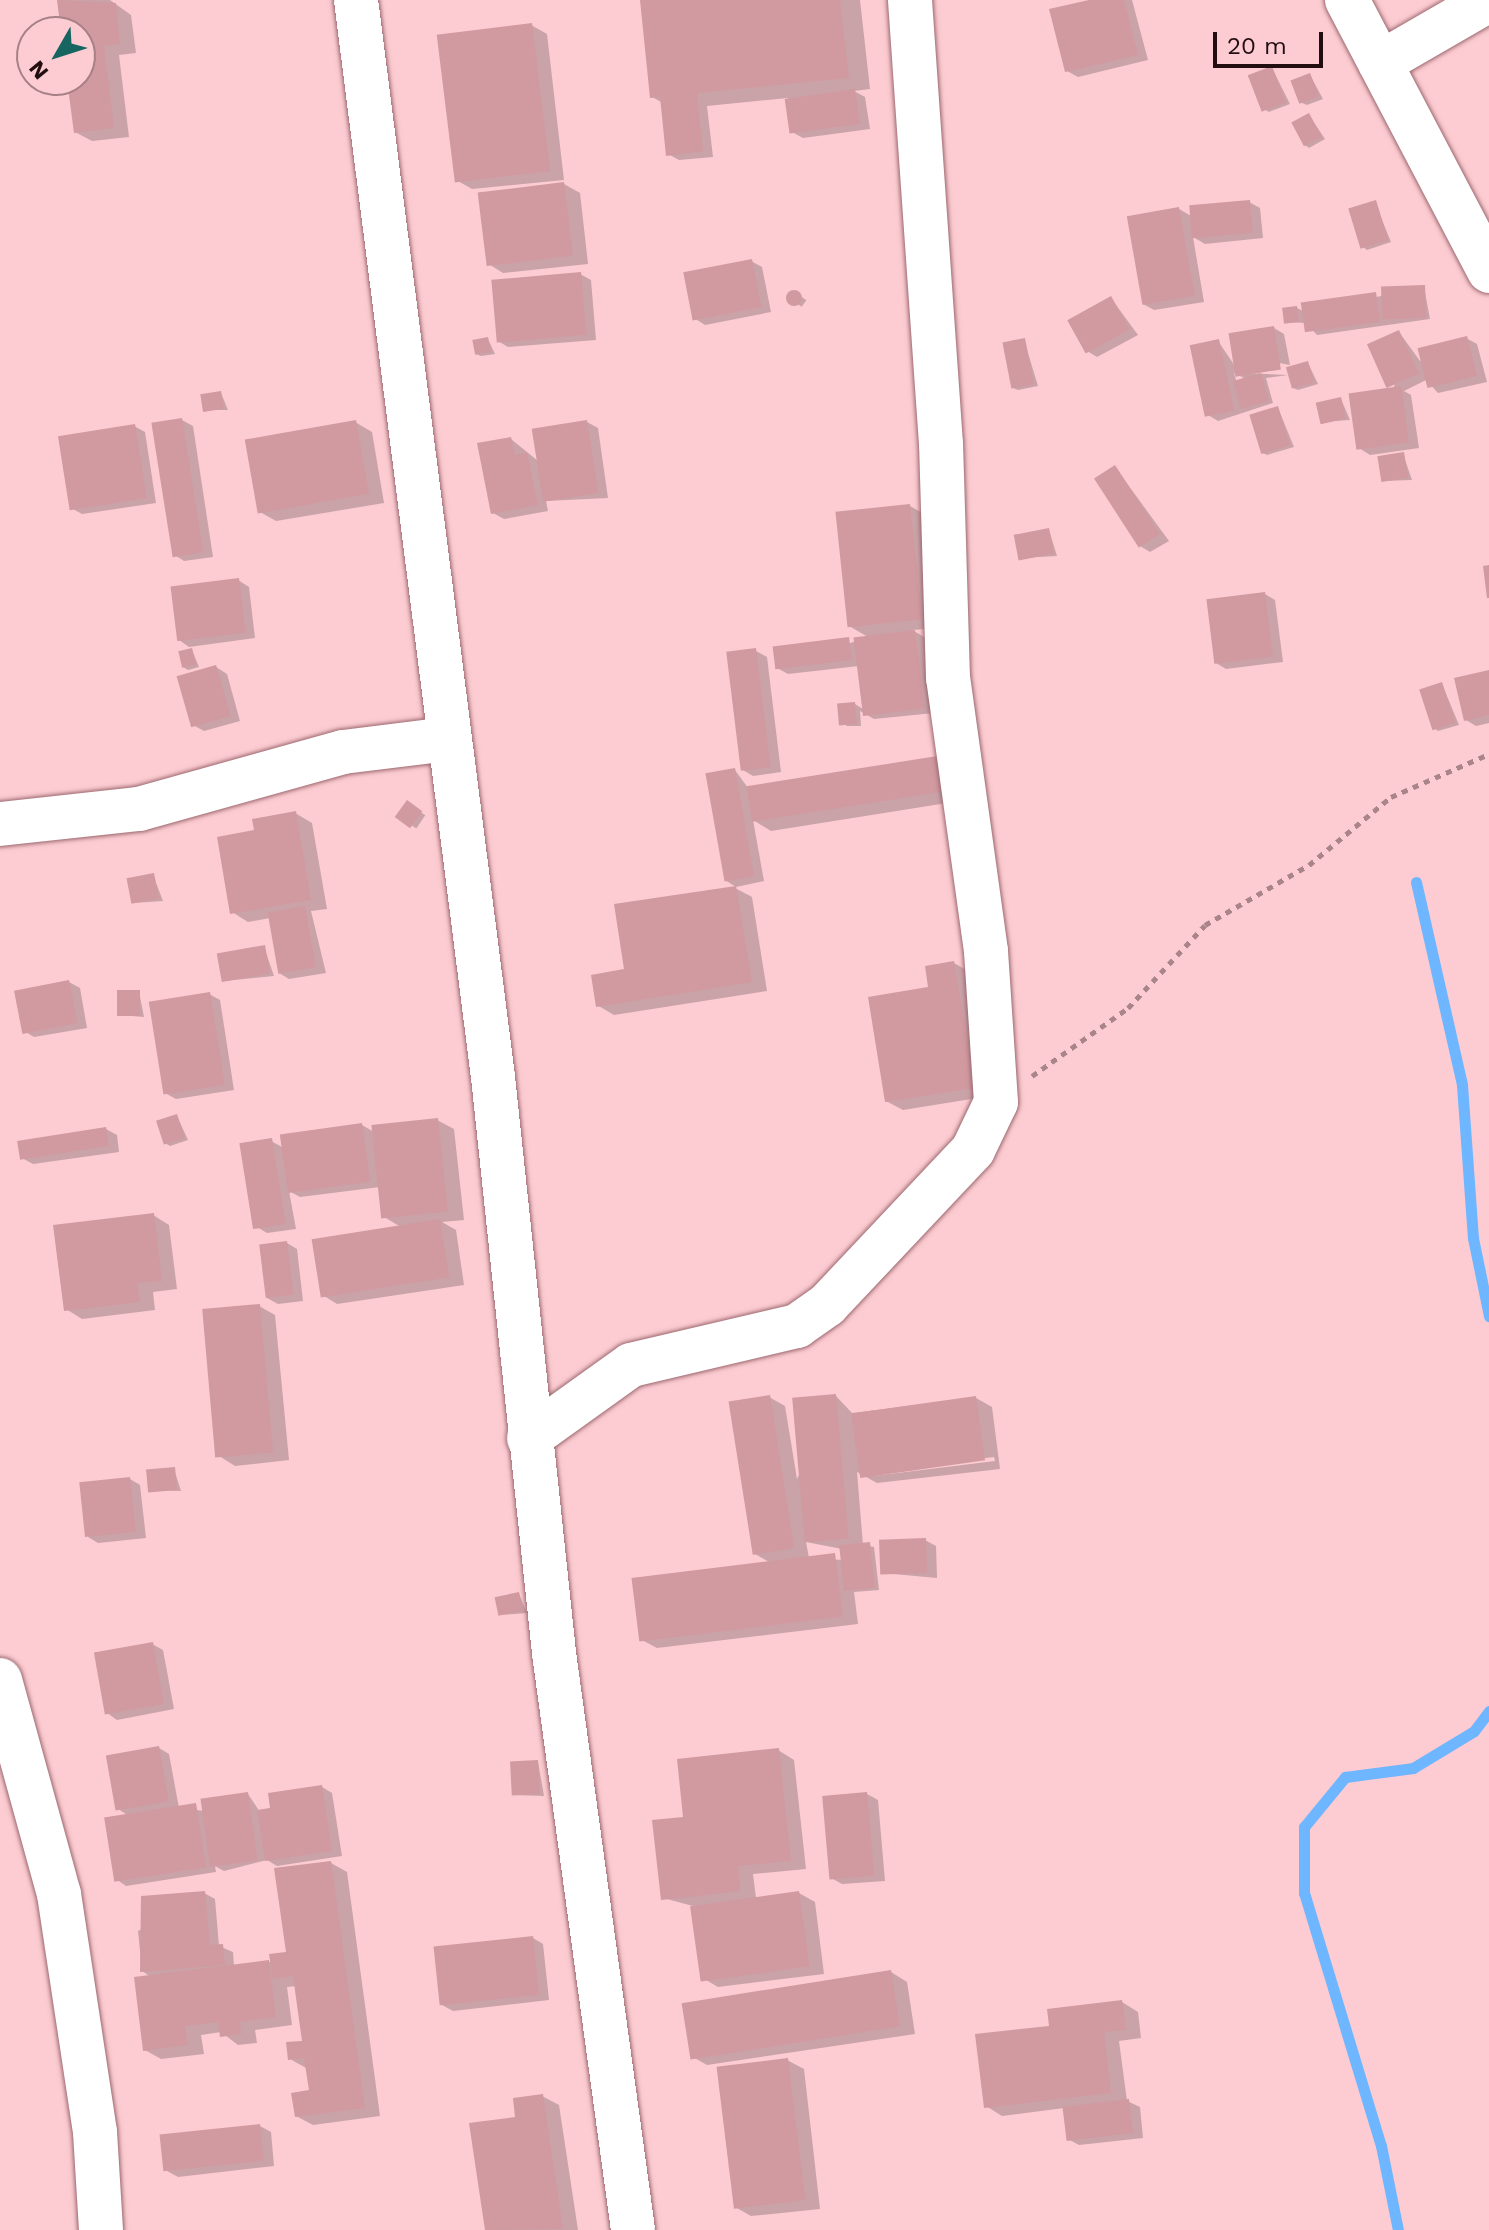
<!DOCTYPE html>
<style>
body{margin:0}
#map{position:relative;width:1489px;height:2230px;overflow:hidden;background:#fcccd2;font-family:"Work Sans",sans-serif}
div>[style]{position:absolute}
.shadow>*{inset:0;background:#0003;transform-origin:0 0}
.stream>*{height:11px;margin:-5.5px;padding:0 5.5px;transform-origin:5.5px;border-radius:5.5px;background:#6eb6ff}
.building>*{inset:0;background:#d199a0;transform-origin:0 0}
.round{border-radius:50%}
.path>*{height:5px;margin-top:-2.5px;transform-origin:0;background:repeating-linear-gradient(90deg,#a98489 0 6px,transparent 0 12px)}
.roads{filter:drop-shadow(0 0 2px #9c686f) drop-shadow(0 0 2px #9c686f)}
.minor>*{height:44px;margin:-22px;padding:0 22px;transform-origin:22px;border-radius:22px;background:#fff}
span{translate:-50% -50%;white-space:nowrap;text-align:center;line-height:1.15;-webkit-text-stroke:6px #fcccd2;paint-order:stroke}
.north{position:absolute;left:16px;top:16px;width:80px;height:80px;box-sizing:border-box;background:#fcccd2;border:2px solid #a58085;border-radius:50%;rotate:231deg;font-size:22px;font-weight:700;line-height:32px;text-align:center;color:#220e11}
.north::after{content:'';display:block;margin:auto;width:28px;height:36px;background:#176561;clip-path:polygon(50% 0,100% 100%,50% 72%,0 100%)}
.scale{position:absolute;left:1213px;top:32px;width:110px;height:36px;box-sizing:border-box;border:4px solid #220e11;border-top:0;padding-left:10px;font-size:24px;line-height:28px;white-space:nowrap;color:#220e11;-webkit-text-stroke:6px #fcccd2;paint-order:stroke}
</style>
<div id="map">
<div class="shadow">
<div style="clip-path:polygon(59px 0,110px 0,131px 15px,136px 53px,119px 55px,129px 137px,92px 141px,75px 132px,69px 80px,80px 80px,80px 32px,63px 32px)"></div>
<div style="clip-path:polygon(642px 0,860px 0,870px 89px,854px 91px,865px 97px,870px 129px,803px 138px,792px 132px,788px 98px,707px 106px,713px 157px,679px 160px,668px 154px,663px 103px,652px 97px)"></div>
<div style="clip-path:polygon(1097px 0,1132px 0,1148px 60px,1078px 77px,1067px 71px)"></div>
<div style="clip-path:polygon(531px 25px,547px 34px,564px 180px,472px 189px,456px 180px)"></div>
<div style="clip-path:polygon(1272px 68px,1290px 104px,1269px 112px,1264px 109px)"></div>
<div style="clip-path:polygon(1310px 75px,1323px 99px,1307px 105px,1302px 103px)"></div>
<div style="clip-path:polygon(1309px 115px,1325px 139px,1309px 148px,1305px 145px)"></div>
<div style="clip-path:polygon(564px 184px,580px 193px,588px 264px,503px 273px,487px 263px)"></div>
<div style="clip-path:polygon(1249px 202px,1260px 208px,1263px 238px,1205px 244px,1193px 237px,1204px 302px,1154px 310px,1143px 304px,1179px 209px,1193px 217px)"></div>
<div style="clip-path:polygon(1375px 203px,1391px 242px,1367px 250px,1363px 247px)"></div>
<div style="clip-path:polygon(751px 261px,762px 267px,771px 312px,705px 325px,694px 318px)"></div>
<div style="clip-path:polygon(580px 274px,591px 280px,596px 340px,508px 347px,498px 341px)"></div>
<div style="clip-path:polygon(1424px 287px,1430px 319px,1317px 335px,1306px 323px,1286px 322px,1297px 308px,1305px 312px)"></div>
<div style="left:795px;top:292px;width:14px;height:8px;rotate:36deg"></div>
<div style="clip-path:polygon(1111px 298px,1138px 335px,1097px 357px,1087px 351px)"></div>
<div style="clip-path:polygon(evenodd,1274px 328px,1284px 334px,1290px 365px,1274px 362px,1245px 373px,1288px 375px,1266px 378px,1273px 403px,1218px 421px,1208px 415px,1218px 341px,1237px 369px,1274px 328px,1234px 373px,1242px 377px,1247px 380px,1237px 383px,1234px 373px)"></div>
<div style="clip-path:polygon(1399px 332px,1420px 361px,1466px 338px,1477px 344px,1487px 382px,1438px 393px,1426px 380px,1404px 391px,1411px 395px,1419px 448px,1370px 455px,1359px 448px,1394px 389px)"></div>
<div style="clip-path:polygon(488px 339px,495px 354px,481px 356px,476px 354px)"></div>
<div style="clip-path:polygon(1024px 340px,1038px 386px,1018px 390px,1013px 388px)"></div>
<div style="clip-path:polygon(1308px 363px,1318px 384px,1298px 390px,1293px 388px)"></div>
<div style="clip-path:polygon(221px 393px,228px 410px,204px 410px)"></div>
<div style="clip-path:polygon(1341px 399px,1350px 420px,1322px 422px)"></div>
<div style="clip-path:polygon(1278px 408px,1294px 447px,1267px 455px,1263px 453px)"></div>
<div style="clip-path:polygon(182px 420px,193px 426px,213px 557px,184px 561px,173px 554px)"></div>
<div style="clip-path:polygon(355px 422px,372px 432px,384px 503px,276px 521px,260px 512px)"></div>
<div style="clip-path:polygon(587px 422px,598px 428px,608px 498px,546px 501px,548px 511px,504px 519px,493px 513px,511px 439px,538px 461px)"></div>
<div style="clip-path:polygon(134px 426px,145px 432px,156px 503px,82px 514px,71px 508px)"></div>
<div style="clip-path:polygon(1403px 454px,1412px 480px,1384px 481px)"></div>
<div style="clip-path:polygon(1115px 467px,1169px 541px,1150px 552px,1140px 546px)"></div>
<div style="clip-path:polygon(910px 506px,926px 515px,939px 628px,912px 630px,926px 638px,934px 713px,874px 719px,860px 711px,861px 726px,846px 726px,855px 704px,863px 709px,859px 666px,788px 674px,777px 668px,868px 637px,849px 626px)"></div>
<div style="clip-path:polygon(1049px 530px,1057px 556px,1020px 558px)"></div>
<div style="clip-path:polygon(238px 580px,249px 587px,255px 638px,189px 647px,179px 640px)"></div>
<div style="clip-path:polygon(1265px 594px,1275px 600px,1283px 662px,1226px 669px,1216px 663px)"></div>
<div style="clip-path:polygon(192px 650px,199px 667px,188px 670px,183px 667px)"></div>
<div style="clip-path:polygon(756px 651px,767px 657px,781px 772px,753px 776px,743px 770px)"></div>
<div style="clip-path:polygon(216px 667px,227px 674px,240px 721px,204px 731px,193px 725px)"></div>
<div style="clip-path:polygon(1489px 672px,1489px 723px,1476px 726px,1466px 720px)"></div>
<div style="clip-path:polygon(1442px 684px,1459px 725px,1438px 731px,1434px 728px)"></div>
<div style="clip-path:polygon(950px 756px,972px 799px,771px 831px,753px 820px,764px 881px,736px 887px,725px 880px,735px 770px,748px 788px)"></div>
<div style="left:407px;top:803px;width:22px;height:16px;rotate:34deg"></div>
<div style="clip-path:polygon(295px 813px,312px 823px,327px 909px,311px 911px,326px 973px,289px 979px,279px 973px,270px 918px,248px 922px,232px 912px,256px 832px)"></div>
<div style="clip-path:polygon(153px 875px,163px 901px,133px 903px)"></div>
<div style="clip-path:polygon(735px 888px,752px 897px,767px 991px,614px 1015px,597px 1005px)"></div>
<div style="clip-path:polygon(264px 947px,274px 976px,224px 981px)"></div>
<div style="clip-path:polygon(954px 963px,970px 972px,990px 1096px,903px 1110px,886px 1101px,931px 989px)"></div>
<div style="clip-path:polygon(69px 982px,80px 988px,87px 1028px,34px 1037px,24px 1031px)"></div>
<div style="clip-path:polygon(139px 992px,144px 1017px,120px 1015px)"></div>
<div style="clip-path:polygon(209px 994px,220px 1000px,234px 1090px,176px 1099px,165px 1093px)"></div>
<div style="clip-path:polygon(177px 1116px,188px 1140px,170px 1146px,165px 1143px)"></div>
<div style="clip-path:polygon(437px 1120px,454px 1129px,464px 1220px,442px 1222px,456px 1230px,464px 1285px,337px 1304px,321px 1294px,401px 1227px,384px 1217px,380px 1187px,300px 1197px,289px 1191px,296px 1229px,267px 1233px,257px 1227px,271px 1141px,284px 1148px,362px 1125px,374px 1132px)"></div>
<div style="clip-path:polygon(106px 1129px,117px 1135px,119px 1152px,33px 1164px,22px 1158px)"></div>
<div style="clip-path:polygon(153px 1215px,169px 1225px,177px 1289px,153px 1292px,155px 1310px,82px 1319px,66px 1309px)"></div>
<div style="clip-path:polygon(287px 1243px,297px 1249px,303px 1301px,278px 1304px,267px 1298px)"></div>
<div style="clip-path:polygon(259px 1306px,275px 1315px,289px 1460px,235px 1466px,219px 1456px)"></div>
<div style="clip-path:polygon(evenodd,836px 1396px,852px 1413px,976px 1398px,992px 1407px,1000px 1469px,877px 1483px,857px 1472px,863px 1545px,874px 1547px,879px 1590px,854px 1592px,858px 1624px,657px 1648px,640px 1639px,771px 1563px,753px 1553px,769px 1397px,785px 1406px,797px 1479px,836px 1396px,994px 1457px,995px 1461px,873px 1476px,873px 1472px,994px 1457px,836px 1396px,806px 1542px,842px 1549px,843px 1560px,809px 1558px,806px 1542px)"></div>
<div style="clip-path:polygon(174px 1469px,181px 1491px,151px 1490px)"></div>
<div style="clip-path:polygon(130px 1479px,140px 1485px,146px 1538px,98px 1543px,88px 1537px)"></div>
<div style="clip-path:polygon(925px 1540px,936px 1546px,937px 1578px,882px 1573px)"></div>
<div style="clip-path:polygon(519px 1594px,527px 1613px,501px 1615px)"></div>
<div style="clip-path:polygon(152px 1644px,163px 1650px,174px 1709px,117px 1720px,107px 1713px)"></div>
<div style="clip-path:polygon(159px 1748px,169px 1754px,179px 1808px,205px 1811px,248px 1794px,260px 1812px,322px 1787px,332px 1793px,342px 1856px,277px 1866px,267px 1860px,224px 1871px,215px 1866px,216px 1872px,126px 1886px,116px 1879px,129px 1816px,118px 1809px)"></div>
<div style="clip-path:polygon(778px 1750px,794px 1760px,806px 1869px,753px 1874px,756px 1898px,799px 1893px,815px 1902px,824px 1974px,718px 1987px,701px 1977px,693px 1906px,663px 1898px,685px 1819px)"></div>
<div style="clip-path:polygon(538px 1762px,544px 1796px,513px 1795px)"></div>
<div style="clip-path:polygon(867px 1794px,878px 1800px,885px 1881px,842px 1884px,831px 1878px)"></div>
<div style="clip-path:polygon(331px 1863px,347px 1872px,380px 2116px,313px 2125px,296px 2116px,311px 2092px,306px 2068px,290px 2059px,304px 2042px,297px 1986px,287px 1987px,292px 2025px,255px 2030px,257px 2043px,238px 2045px,221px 2032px,201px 2035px,204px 2054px,161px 2059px,145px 2050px,151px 1977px,142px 1971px,138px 1931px,204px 1893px,215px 1899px,219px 1946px,233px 1952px,234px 1966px,271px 1962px,288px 1953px)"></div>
<div style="clip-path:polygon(533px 1938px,543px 1944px,549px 2000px,453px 2011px,442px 2005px)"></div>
<div style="clip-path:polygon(891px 1972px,907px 1982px,915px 2034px,707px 2065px,691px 2056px)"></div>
<div style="clip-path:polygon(1122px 2002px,1138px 2012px,1141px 2038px,1119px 2041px,1127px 2101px,1140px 2107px,1143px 2138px,1079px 2145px,1068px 2139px,1064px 2108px,1002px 2116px,986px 2106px,1051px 2027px)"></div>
<div style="clip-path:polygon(787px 2060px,804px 2069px,820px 2209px,751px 2216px,735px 2207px)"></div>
<div style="clip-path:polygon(542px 2096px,559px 2105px,578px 2230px,487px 2230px,472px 2125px,518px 2118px)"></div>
<div style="clip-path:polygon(260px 2126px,271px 2132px,274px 2166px,178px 2177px,167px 2171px)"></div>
</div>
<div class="stream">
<div style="left:1416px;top:882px;width:208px;rotate:77.2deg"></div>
<div style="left:1462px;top:1085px;width:153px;rotate:85.9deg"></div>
<div style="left:1473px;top:1238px;width:80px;rotate:78.4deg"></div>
<div style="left:1398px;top:2230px;width:86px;rotate:-101.4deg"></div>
<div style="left:1381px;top:2146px;width:264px;rotate:-106.9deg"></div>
<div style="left:1304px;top:1893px;width:66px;rotate:-90deg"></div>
<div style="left:1304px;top:1827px;width:65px;rotate:-50.6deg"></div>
<div style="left:1345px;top:1777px;width:69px;rotate:-7.5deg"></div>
<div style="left:1413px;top:1768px;width:71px;rotate:-31.2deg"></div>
<div style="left:1474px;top:1731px;width:25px;rotate:-53deg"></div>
</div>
<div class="building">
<div style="clip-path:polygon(57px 0,116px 3px,120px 44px,104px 46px,114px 128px,74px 133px,67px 80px,80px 80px,80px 32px,61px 32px)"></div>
<div style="clip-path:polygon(640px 0,840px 0,849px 78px,697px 93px,703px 151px,666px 156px,660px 97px,650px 98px)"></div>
<div style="clip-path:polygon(1089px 0,1124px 0,1138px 55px,1065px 72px,1049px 9px)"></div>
<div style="left:532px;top:23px;width:149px;height:96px;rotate:83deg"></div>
<div style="left:1272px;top:66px;width:39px;height:26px;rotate:69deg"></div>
<div style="left:1310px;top:73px;width:25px;height:21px;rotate:69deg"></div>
<div style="left:855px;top:89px;width:35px;height:71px;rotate:82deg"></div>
<div style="left:1309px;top:113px;width:27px;height:20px;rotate:62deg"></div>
<div style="left:564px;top:182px;width:74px;height:87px;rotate:83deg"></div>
<div style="left:1250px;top:200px;width:33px;height:61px;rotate:85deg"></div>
<div style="left:1376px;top:200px;width:42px;height:29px;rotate:73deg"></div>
<div style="left:1179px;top:207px;width:90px;height:53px;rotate:80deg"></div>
<div style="left:752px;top:259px;width:49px;height:70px;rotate:79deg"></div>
<div style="left:581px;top:272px;width:63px;height:90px;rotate:85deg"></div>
<div style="left:1425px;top:285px;width:33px;height:44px;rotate:88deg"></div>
<div class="round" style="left:786px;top:290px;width:16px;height:16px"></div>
<div style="left:1376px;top:292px;width:30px;height:76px;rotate:82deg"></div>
<div style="left:1111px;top:296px;width:38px;height:50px;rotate:61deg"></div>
<div style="left:1297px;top:306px;width:16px;height:15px;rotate:83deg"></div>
<div style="left:1274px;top:326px;width:44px;height:46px;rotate:81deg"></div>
<div style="left:1399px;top:330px;width:48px;height:35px;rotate:66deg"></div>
<div style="left:1467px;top:336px;width:41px;height:51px;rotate:76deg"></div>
<div style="left:488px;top:337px;width:15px;height:16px;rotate:79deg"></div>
<div style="left:1025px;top:338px;width:47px;height:23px;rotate:79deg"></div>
<div style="left:1219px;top:339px;width:73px;height:30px;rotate:78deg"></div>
<div style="left:1308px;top:361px;width:22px;height:23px;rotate:74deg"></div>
<div style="left:1261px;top:373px;width:29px;height:29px;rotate:74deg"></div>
<div style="left:1401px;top:386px;width:57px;height:53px;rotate:82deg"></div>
<div style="left:221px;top:391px;width:18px;height:21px;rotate:81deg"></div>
<div style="left:1341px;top:397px;width:22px;height:26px;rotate:77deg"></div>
<div style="left:1278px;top:406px;width:41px;height:30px;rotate:73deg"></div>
<div style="left:182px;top:418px;width:136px;height:31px;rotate:81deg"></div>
<div style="left:356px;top:420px;width:75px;height:113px;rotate:80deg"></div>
<div style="left:587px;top:420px;width:74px;height:56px;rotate:81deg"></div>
<div style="left:135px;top:424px;width:75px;height:78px;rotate:81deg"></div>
<div style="clip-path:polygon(511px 437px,515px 455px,527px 453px,538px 505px,491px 514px,477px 443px)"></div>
<div style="left:1404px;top:452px;width:26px;height:27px;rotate:81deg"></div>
<div style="left:1115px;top:465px;width:82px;height:25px;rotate:57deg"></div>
<div style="left:910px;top:504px;width:116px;height:75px;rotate:84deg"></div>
<div style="left:1049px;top:528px;width:26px;height:36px;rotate:79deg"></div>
<div style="clip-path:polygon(1489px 565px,1489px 598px,1487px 598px,1483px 566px)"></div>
<div style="left:239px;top:578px;width:55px;height:69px;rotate:83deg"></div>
<div style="left:1265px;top:592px;width:65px;height:59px;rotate:83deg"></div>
<div style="left:915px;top:630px;width:79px;height:62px;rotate:83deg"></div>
<div style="left:849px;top:637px;width:23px;height:77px;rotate:83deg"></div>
<div style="left:192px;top:648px;width:17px;height:14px;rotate:77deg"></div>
<div style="left:756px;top:648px;width:120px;height:30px;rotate:83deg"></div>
<div style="left:216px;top:665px;width:53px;height:41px;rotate:74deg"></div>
<div style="clip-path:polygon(1489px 670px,1489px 715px,1464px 721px,1454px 678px)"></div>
<div style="left:1442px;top:682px;width:43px;height:24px;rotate:72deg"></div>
<div style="left:855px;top:702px;width:22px;height:18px;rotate:85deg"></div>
<div style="left:950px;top:754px;width:36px;height:206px;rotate:81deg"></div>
<div style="left:735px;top:768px;width:110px;height:30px;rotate:80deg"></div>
<div style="left:407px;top:800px;width:19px;height:21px;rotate:36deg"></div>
<div style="clip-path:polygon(296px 811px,311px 900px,230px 914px,217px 837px,254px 830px,252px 819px)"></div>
<div style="left:154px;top:873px;width:26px;height:28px;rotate:79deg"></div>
<div style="clip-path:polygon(736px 886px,752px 982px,596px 1007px,591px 975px,624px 969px,614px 904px)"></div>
<div style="left:305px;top:906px;width:62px;height:38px;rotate:80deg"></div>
<div style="left:265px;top:945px;width:29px;height:49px;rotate:80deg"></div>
<div style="clip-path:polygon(954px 961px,975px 1088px,885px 1102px,868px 997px,928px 987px,925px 966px)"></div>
<div style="left:69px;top:980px;width:44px;height:56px;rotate:79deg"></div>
<div style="left:117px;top:990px;width:23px;height:26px"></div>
<div style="left:210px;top:992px;width:94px;height:62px;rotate:81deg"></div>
<div style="left:177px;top:1114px;width:25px;height:22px;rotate:72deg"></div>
<div style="left:438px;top:1118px;width:94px;height:67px;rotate:84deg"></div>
<div style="left:362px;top:1123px;width:59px;height:83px;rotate:82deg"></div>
<div style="left:106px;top:1127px;width:19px;height:90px;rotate:81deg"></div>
<div style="left:272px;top:1138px;width:87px;height:33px;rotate:81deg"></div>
<div style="clip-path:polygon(154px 1213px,162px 1281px,137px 1283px,140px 1302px,64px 1311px,53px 1225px)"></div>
<div style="left:440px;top:1219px;width:59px;height:130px;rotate:81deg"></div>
<div style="left:287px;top:1241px;width:54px;height:28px;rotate:83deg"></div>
<div style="left:260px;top:1304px;width:149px;height:58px;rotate:85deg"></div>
<div style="left:836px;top:1394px;width:145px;height:44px;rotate:85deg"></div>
<div style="left:770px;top:1395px;width:155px;height:42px;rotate:81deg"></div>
<div style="left:976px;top:1396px;width:65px;height:126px;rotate:82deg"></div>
<div style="left:175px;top:1467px;width:23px;height:29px;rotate:85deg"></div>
<div style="left:130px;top:1477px;width:55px;height:51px;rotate:84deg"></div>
<div style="left:926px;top:1538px;width:35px;height:47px;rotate:88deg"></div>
<div style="left:870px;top:1542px;width:46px;height:31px;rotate:84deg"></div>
<div style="left:835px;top:1553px;width:64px;height:205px;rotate:83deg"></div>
<div style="left:519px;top:1592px;width:19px;height:25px;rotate:78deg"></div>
<div style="left:153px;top:1642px;width:63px;height:60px;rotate:80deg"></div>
<div style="left:159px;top:1746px;width:56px;height:54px;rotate:80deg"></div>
<div style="clip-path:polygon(779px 1748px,791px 1861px,738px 1866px,740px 1891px,661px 1900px,652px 1820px,683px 1817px,677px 1759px)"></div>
<div style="left:538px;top:1760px;width:34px;height:28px;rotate:87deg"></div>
<div style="clip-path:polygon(322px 1785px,332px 1851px,265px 1861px,257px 1810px,270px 1808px,268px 1793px)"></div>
<div style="left:248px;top:1792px;width:69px;height:48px;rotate:82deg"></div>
<div style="left:867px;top:1792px;width:84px;height:45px;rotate:85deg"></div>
<div style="left:196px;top:1803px;width:65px;height:93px;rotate:81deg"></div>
<div style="clip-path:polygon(331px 1861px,365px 2108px,295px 2117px,291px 2093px,309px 2090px,304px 2058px,288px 2060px,286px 2042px,302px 2041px,293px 1976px,273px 1979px,269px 1954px,286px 1952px,274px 1868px)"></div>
<div style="clip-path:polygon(205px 1891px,210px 1945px,223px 1944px,225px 1965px,140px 1972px,141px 1896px)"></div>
<div style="left:799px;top:1891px;width:76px;height:110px;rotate:82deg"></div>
<div style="left:533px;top:1936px;width:59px;height:100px;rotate:84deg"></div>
<div style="clip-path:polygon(269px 1960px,276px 2017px,240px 2022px,241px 2034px,220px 2037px,218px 2022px,185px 2026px,188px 2045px,143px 2051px,134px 1977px)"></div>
<div style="left:891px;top:1970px;width:57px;height:212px;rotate:81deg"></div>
<div style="clip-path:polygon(1122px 2000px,1126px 2030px,1104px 2032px,1111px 2093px,984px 2108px,975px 2034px,1049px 2026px,1047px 2009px)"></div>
<div style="left:788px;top:2058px;width:143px;height:72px;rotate:83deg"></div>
<div style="clip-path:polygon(543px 2094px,563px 2229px,485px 2230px,469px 2123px,515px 2117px,513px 2098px)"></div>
<div style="left:1129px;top:2099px;width:34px;height:67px;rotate:83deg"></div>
<div style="left:260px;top:2124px;width:37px;height:101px;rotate:84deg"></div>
</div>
<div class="path">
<div style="left:1032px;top:1076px;width:118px;rotate:-35.3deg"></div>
<div style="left:1128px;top:1008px;width:113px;rotate:-47.1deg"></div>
<div style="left:1205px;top:925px;width:120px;rotate:-30deg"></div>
<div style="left:1309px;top:865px;width:107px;rotate:-39.7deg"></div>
<div style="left:1391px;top:797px;width:107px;rotate:-23.7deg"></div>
</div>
<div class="roads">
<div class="minor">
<div style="left:356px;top:0;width:1086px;rotate:82.75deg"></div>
<div style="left:493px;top:1077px;width:579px;rotate:83.95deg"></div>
<div style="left:554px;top:1653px;width:582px;rotate:82.2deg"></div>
<div style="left:1347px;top:0;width:306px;rotate:62.3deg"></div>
<div style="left:1380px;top:63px;width:126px;rotate:-30deg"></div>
<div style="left:0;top:824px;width:140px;rotate:-6.2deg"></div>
<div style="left:139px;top:809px;width:212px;rotate:-15.6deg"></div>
<div style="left:343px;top:752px;width:107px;rotate:-7deg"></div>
<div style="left:529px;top:1438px;width:125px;rotate:-35.6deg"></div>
<div style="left:631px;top:1365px;width:171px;rotate:-13.2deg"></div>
<div style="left:797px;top:1326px;width:37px;rotate:-35deg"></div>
<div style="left:827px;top:1305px;width:213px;rotate:-46.7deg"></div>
<div style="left:973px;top:1150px;width:53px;rotate:-64.4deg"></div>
<div style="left:996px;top:1102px;width:151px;rotate:-93.8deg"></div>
<div style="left:986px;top:951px;width:276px;rotate:-97.9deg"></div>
<div style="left:948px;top:678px;width:234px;rotate:-91.7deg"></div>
<div style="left:941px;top:444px;width:445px;rotate:-94deg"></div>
<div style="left:0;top:1680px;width:222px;rotate:74.6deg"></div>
<div style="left:59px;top:1894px;width:241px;rotate:81.4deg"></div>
<div style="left:95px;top:2132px;width:98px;rotate:86.5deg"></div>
</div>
</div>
<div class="north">N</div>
<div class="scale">20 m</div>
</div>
